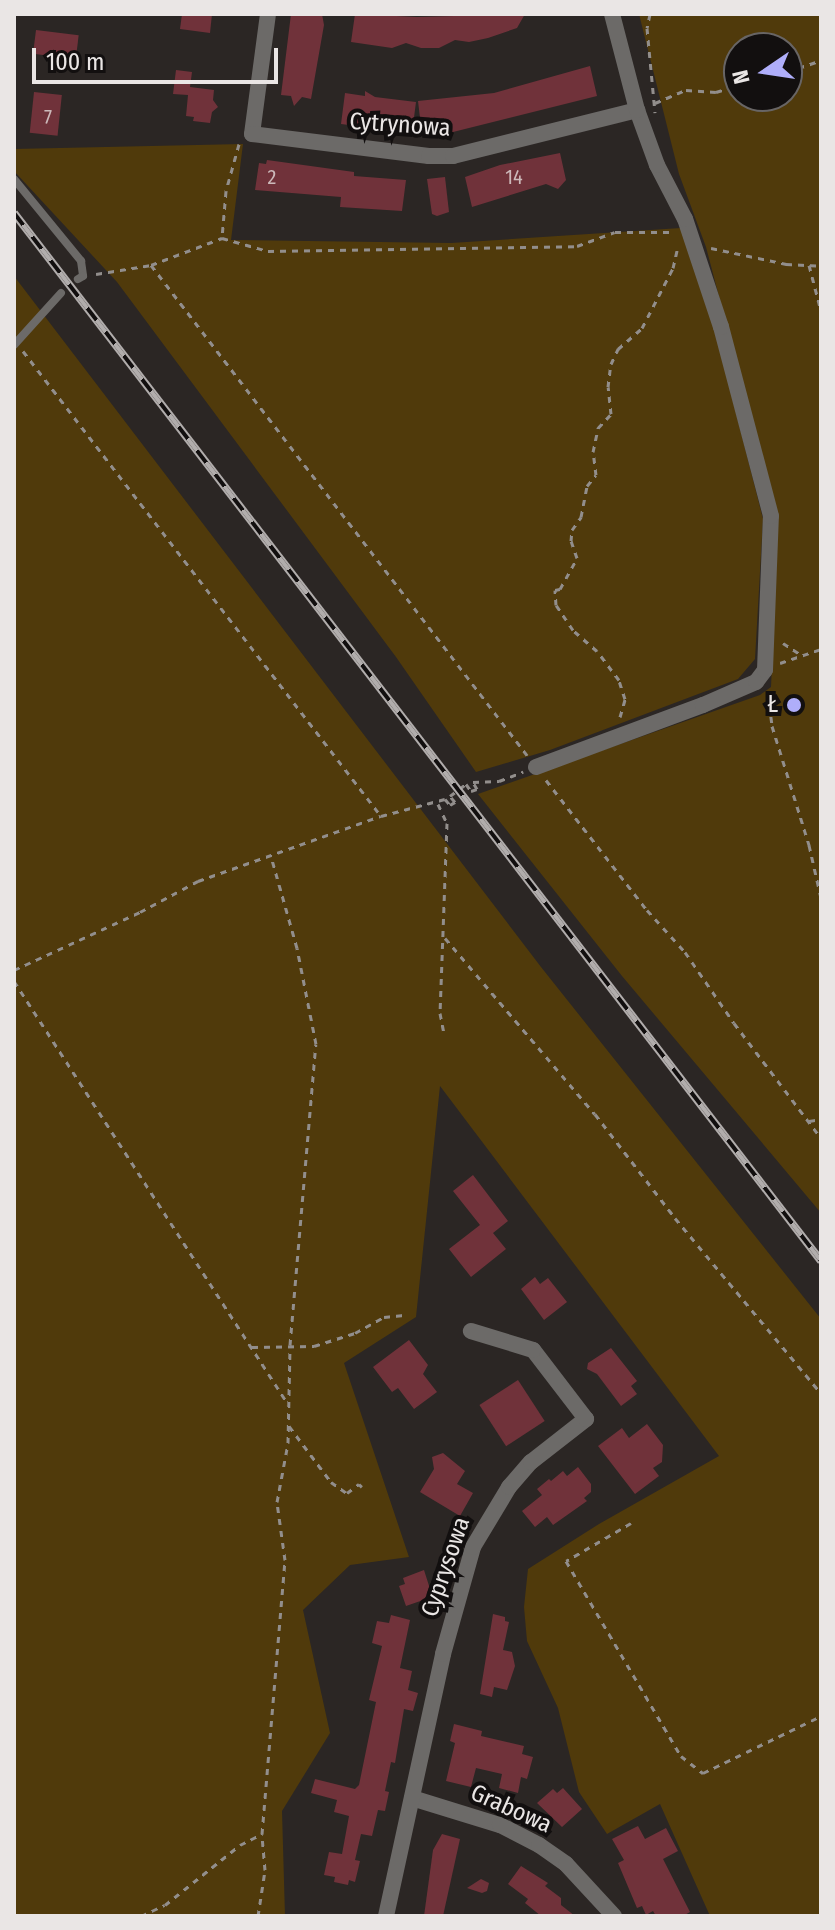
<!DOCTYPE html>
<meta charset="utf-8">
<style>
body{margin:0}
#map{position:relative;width:835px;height:1930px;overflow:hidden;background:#2b2624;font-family:"Fira Sans Condensed",sans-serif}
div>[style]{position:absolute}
.green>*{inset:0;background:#503a0b}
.building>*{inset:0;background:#70323a;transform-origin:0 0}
.path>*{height:3px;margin-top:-1.5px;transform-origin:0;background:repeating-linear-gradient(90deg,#928e8c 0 6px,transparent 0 12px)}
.lane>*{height:8px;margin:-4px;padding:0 4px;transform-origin:4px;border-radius:4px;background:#6c6a68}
.street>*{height:16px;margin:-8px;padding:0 8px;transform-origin:8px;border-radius:8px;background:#6c6a68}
.rail>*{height:8px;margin-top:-4px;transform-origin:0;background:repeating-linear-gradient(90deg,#120f0f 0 15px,#b1adac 0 30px);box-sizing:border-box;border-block:2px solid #b1adac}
.dots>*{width:22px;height:22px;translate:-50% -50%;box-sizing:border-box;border:4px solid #120f0f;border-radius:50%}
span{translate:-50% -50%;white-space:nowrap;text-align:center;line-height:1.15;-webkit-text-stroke:8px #120f0f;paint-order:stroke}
.number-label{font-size:20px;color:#ccb9ba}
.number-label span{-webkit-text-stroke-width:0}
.street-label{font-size:24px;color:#eae6e5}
.poi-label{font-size:24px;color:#eae6e5}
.right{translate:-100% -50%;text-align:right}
.frame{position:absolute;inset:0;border:16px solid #eae6e5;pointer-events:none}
.north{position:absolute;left:723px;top:32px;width:80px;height:80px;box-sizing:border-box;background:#120f0f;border:2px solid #686565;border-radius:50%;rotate:257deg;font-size:22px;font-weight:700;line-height:32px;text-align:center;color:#eae6e5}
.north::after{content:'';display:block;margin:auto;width:28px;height:36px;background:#afaefa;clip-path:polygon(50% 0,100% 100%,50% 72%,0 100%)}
.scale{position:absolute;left:32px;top:48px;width:246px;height:36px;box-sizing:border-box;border:4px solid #eae6e5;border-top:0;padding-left:10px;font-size:24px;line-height:28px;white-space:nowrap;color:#eae6e5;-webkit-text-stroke:6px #120f0f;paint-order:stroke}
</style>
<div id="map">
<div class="green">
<div style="clip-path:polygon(evenodd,639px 14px,821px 14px,821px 1213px,622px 976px,478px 794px,760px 695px,771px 687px,778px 521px,706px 247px,679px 174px,639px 14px,739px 48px,787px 48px,787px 96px,739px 96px,739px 48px)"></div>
<div style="clip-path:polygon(243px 144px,231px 240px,451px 243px,681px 228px,716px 334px,763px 519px,755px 659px,738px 679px,550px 750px,476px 772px,396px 657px,117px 282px,14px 171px,14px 149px)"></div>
<div style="clip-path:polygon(14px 276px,541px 967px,821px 1319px,821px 1916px,710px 1916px,660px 1804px,607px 1834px,579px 1792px,558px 1708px,527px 1641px,524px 1607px,528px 1569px,599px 1524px,719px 1456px,440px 1086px,416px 1317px,344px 1363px,409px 1557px,350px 1565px,303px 1610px,330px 1733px,282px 1811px,285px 1916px,14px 1916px)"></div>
</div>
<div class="building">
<div style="clip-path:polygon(182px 14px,212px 14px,210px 33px,180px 29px)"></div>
<div style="clip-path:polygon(291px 14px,322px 14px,324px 25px,311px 99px,302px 97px,294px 106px,291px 96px,281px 95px)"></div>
<div style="clip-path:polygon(355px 14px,417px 17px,525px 14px,517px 28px,488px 38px,469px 42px,455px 40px,439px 48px,421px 48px,406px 43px,392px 48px,351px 42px)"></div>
<div style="left:36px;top:30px;width:43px;height:24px;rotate:7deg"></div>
<div style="clip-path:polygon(590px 66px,597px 96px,453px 132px,422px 135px,418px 101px,494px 93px)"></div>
<div style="clip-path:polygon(176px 70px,192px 72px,190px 87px,214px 90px,213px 100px,218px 107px,212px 112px,210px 123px,193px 121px,194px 117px,186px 116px,188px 95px,173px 94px)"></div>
<div style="clip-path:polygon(365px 91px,375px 97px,416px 102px,412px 133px,341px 124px,345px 93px,365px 96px)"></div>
<div style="left:34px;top:92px;width:28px;height:41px;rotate:6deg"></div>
<div style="clip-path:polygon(560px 153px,566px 180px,558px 189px,546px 184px,472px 207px,465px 177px,500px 165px)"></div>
<div style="clip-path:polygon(267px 160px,354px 172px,354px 176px,406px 180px,402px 211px,340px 207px,341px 197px,255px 190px,259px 163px,266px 164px)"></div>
<div style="clip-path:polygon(445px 177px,449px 212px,437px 216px,432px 214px,427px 179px)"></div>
<div style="clip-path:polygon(473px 1175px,508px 1221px,493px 1233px,506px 1249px,471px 1277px,449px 1249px,480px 1225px,453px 1191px)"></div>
<div style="clip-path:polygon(535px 1277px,540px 1284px,548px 1278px,567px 1302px,544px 1320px,521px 1289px)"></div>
<div style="clip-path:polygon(409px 1340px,428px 1365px,423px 1374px,437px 1392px,414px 1409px,398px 1388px,392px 1392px,373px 1367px)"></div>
<div style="clip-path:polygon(611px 1348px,637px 1381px,631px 1386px,637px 1394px,621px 1406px,597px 1374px,587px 1369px,588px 1363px)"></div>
<div style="left:518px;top:1380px;width:49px;height:46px;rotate:57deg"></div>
<div style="clip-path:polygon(647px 1424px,663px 1445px,662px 1462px,653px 1468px,659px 1476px,635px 1494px,598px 1446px,622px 1428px,629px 1438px)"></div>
<div style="clip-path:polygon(443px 1453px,465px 1471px,457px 1484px,473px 1493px,460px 1516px,420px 1492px,434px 1469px,432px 1457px)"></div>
<div style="clip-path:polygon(578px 1467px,591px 1484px,591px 1492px,584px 1498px,587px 1501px,553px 1525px,547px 1517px,535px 1527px,522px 1511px,542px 1495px,537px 1489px,549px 1479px,551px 1481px,563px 1471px,567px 1476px)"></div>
<div style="clip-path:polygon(424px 1570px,431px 1592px,427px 1593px,429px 1598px,406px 1606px,399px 1586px,405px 1584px,403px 1578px)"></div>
<div style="clip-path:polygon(493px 1614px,505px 1617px,505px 1621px,509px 1622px,503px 1650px,512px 1652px,515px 1666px,507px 1690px,494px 1687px,492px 1697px,480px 1694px)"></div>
<div style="clip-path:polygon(391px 1615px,410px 1620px,400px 1668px,412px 1671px,408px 1690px,418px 1693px,413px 1711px,404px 1709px,395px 1763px,391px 1762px,385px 1791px,389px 1792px,385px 1811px,378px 1810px,372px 1836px,361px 1834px,355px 1860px,360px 1861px,355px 1882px,349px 1880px,348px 1885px,334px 1882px,335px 1877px,324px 1875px,329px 1852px,342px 1854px,349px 1816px,334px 1812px,337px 1800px,311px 1793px,315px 1779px,355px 1789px,359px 1785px,376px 1702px,369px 1700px,382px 1646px,372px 1643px,377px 1621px,389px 1623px)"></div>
<div style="clip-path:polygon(454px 1724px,482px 1731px,481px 1736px,524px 1746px,522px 1754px,533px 1757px,527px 1779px,521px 1777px,518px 1793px,499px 1788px,502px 1774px,476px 1768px,471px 1787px,446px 1781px,455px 1743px,450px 1741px)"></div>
<div style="clip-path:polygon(563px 1788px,582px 1809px,562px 1827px,537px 1803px,553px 1789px,557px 1793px)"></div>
<div style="clip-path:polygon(638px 1826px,645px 1839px,666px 1828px,678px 1851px,663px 1859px,690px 1912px,683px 1916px,656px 1916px,653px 1911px,646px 1915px,642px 1906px,637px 1908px,618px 1863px,624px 1860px,612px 1839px)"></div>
<div style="clip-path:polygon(442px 1834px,460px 1839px,443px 1916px,424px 1916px,433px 1850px)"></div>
<div style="clip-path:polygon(521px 1866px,548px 1883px,545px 1886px,561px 1898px,561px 1905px,575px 1916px,541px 1916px,525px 1903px,528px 1899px,508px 1884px)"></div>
<div style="clip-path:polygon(481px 1879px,489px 1883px,487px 1891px,482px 1893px,467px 1888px)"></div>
</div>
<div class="path">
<div style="left:650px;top:14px;width:14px;rotate:102deg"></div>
<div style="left:647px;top:28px;width:85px;rotate:84.6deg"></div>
<div style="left:787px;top:72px;width:36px;rotate:-19deg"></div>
<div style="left:655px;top:103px;width:34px;rotate:-23deg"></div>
<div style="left:686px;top:90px;width:30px;rotate:4deg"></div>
<div style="left:716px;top:92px;width:24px;rotate:-17deg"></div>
<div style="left:239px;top:144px;width:49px;rotate:105.5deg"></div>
<div style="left:226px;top:191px;width:47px;rotate:94.9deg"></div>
<div style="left:222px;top:238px;width:48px;rotate:15.8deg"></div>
<div style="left:268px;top:251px;width:309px;rotate:-0.9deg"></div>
<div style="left:577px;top:246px;width:40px;rotate:-20.2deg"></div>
<div style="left:615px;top:232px;width:60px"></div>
<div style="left:711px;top:248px;width:77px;rotate:12deg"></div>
<div style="left:786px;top:264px;width:35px;rotate:3deg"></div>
<div style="left:151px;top:265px;width:618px;rotate:52.5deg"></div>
<div style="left:809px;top:265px;width:48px;rotate:75.4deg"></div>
<div style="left:96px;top:274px;width:56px;rotate:-9.3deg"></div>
<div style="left:151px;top:265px;width:76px;rotate:-20.8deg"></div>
<div style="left:23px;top:351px;width:587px;rotate:52.41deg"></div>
<div style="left:783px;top:643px;width:20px;rotate:33deg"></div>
<div style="left:780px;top:663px;width:43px;rotate:-18.9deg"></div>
<div style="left:768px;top:693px;width:33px;rotate:83deg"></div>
<div style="left:772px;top:726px;width:125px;rotate:72.7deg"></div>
<div style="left:809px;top:845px;width:54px;rotate:77.2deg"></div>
<div style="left:620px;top:717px;width:19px;rotate:-74deg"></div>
<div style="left:625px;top:699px;width:20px;rotate:-108deg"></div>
<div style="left:619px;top:680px;width:36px;rotate:-127deg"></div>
<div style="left:597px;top:651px;width:32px;rotate:-139deg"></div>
<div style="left:573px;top:630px;width:30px;rotate:-124deg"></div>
<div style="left:556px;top:605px;width:15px;rotate:-94deg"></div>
<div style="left:555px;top:590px;width:5px;rotate:-11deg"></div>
<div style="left:560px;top:589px;width:35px;rotate:-61deg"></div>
<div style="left:577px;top:558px;width:18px;rotate:-109deg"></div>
<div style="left:571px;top:541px;width:11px;rotate:-85deg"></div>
<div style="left:572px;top:530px;width:16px;rotate:-55deg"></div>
<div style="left:581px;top:517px;width:32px;rotate:-79deg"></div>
<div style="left:587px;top:486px;width:14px;rotate:-51deg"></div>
<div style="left:596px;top:475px;width:23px;rotate:-97deg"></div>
<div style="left:593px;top:452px;width:25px;rotate:-78deg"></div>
<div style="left:598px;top:428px;width:19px;rotate:-47deg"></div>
<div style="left:611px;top:414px;width:27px;rotate:-96deg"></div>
<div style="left:608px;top:387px;width:23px;rotate:-83deg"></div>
<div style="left:611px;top:364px;width:17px;rotate:-65deg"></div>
<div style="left:618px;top:349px;width:32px;rotate:-41deg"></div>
<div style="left:642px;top:328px;width:68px;rotate:-62.7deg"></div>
<div style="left:673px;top:268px;width:18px;rotate:-77deg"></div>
<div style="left:546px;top:780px;width:165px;rotate:52.2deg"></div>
<div style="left:647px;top:910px;width:57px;rotate:47.9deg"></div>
<div style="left:685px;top:952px;width:86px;rotate:55.4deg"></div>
<div style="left:734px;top:1023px;width:144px;rotate:52.9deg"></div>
<div style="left:438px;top:804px;width:21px;rotate:65deg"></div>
<div style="left:447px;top:823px;width:190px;rotate:92.1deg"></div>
<div style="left:440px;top:1013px;width:20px;rotate:79deg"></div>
<div style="left:445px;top:938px;width:231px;rotate:49.6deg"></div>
<div style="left:595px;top:1114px;width:131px;rotate:52.4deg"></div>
<div style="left:675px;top:1218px;width:228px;rotate:50.2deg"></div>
<div style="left:14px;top:970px;width:139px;rotate:-24.7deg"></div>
<div style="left:140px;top:912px;width:66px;rotate:-28.1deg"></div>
<div style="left:198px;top:881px;width:194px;rotate:-19.6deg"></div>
<div style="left:381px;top:816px;width:66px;rotate:-14.9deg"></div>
<div style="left:445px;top:799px;width:8px;rotate:50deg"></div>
<div style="left:450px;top:805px;width:6px;rotate:-31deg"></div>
<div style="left:455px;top:802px;width:8px;rotate:-130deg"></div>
<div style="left:450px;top:796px;width:20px;rotate:-37deg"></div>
<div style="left:466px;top:784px;width:9px;rotate:54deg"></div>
<div style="left:471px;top:791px;width:6px;rotate:-18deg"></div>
<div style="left:477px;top:789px;width:8px;rotate:-120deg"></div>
<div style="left:473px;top:782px;width:26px;rotate:-2deg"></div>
<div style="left:499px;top:781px;width:26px;rotate:-21deg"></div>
<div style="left:14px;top:981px;width:504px;rotate:57.07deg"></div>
<div style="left:809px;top:1121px;width:12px;rotate:-9deg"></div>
<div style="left:252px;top:1347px;width:62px;rotate:-0.9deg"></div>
<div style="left:314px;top:1346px;width:43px;rotate:-17.6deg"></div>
<div style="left:355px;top:1333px;width:33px;rotate:-29deg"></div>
<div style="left:384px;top:1317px;width:20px;rotate:-6deg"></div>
<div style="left:289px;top:1426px;width:70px;rotate:53.1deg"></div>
<div style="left:331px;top:1482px;width:19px;rotate:35deg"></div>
<div style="left:347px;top:1493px;width:15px;rotate:-37deg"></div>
<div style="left:359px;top:1484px;width:4px;rotate:45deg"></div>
<div style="left:631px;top:1523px;width:75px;rotate:149.7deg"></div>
<div style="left:566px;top:1561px;width:226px;rotate:59.5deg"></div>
<div style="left:681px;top:1756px;width:28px;rotate:38deg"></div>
<div style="left:703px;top:1773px;width:131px;rotate:-25.8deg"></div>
<div style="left:141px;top:1916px;width:26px;rotate:-25deg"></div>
<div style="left:165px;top:1905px;width:96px;rotate:-38.7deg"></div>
<div style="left:240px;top:1845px;width:25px;rotate:-27deg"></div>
<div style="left:258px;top:1916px;width:47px;rotate:-81.3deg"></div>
<div style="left:265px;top:1870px;width:36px;rotate:-95deg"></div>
<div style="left:262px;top:1834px;width:275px;rotate:-85.2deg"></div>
<div style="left:285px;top:1560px;width:59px;rotate:-97.9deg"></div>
<div style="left:277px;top:1502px;width:60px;rotate:-79.4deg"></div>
<div style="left:288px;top:1443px;width:98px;rotate:-88.8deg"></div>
<div style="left:290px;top:1345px;width:302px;rotate:-85.1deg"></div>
<div style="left:316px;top:1044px;width:98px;rotate:-101.2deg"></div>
<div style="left:297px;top:948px;width:96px;rotate:-105.8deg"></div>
</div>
<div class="lane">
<div style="left:14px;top:179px;width:106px;rotate:50.7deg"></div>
<div style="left:81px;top:261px;width:15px;rotate:82deg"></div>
<div style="left:83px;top:276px;width:6px;rotate:149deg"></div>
<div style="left:14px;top:345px;width:70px;rotate:-47.9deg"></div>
</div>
<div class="street">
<div style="left:268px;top:14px;width:121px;rotate:97.6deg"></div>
<div style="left:252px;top:134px;width:178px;rotate:7.1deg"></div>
<div style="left:429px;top:156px;width:24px"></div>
<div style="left:453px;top:156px;width:190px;rotate:-14deg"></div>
<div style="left:536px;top:767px;width:178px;rotate:-20.4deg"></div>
<div style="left:703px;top:705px;width:58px;rotate:-23.5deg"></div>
<div style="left:756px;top:682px;width:15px;rotate:-53deg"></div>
<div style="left:765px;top:670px;width:154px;rotate:-87.8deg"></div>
<div style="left:771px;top:516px;width:196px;rotate:-104.8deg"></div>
<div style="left:721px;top:327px;width:114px;rotate:-108.4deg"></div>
<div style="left:685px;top:219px;width:61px;rotate:-117.4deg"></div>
<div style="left:657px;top:165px;width:59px;rotate:-110deg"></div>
<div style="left:637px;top:110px;width:99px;rotate:-104.6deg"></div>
<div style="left:412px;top:1798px;width:92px;rotate:17.1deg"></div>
<div style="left:500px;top:1825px;width:44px;rotate:27.1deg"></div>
<div style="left:539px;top:1845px;width:33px;rotate:35deg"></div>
<div style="left:566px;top:1864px;width:71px;rotate:47.3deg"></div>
<div style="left:386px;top:1916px;width:268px;rotate:-77.7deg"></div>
<div style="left:443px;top:1654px;width:111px;rotate:-74.3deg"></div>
<div style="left:473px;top:1547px;width:70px;rotate:-59deg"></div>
<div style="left:509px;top:1487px;width:33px;rotate:-49deg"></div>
<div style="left:531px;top:1462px;width:70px;rotate:-38deg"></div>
<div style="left:586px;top:1419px;width:87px;rotate:-127.5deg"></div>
<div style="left:533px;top:1350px;width:65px;rotate:-163deg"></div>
</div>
<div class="rail">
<div style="left:14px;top:213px;width:1323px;rotate:52.4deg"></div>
</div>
<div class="dots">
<div style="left:794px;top:705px;background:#afaefa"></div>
</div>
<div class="number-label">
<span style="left:48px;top:117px">7</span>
<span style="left:272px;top:177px">2</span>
<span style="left:514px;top:177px">14</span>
</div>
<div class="street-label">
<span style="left:400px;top:125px;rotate:4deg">Cytrynowa</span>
<span style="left:446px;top:1567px;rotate:-71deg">Cyprysowa</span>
<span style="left:511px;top:1809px;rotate:24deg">Grabowa</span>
</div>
<div class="poi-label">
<span class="right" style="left:778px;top:705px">Ł</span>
</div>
<div class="frame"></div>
<div class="north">N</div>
<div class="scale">100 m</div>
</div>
